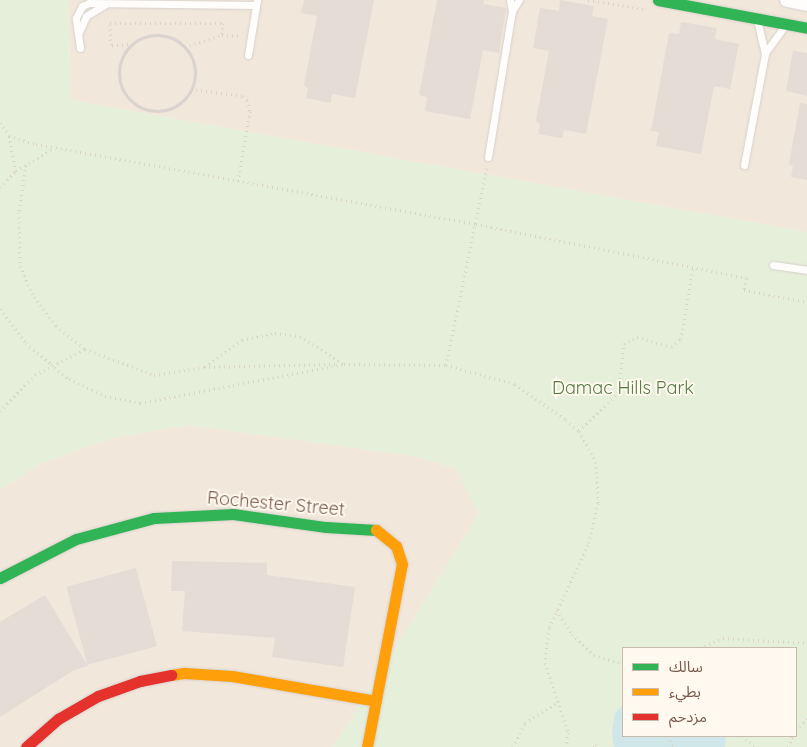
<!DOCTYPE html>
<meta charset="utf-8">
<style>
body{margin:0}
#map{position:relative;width:807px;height:747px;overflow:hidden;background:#f8f4ee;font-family:Quicksand,"Noto Sans Arabic",sans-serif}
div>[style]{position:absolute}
.residential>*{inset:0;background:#f1e7db}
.green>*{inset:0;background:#e5efd9}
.water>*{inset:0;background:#cfe7e9}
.building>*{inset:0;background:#e5dcd5;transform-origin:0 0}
.path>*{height:3px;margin-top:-1.5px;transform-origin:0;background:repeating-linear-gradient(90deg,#dad3ce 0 1px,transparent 0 5px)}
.path>.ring{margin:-1.5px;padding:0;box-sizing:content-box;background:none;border:3px solid #dad3ce;border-radius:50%}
.roads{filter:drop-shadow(0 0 1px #d7d1cc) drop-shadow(0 0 1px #d7d1cc)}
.lane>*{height:7px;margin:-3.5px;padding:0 3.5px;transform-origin:3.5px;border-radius:3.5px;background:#fefdfc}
.street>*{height:14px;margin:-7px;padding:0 7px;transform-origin:7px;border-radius:7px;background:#fefdfc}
.fast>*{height:11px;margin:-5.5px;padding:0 5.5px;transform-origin:5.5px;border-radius:5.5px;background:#30b455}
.slow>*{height:11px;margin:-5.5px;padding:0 5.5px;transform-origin:5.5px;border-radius:5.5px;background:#ff9f0a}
.jam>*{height:11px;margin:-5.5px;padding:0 5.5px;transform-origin:5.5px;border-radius:5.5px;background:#e5322d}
span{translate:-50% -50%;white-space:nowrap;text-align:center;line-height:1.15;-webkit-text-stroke:4px #fff9f0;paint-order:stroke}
.park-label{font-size:18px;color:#547d43}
.street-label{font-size:18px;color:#785b4c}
.legend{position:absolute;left:622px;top:647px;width:175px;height:90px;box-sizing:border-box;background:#fff9f0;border:1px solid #c9baae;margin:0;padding:6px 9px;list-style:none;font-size:15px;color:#785b4c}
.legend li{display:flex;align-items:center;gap:10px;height:25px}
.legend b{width:25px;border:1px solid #c9baae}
</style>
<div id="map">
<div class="residential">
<div style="clip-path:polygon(68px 0,807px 0,807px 232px,71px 100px)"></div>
<div style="clip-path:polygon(188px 425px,414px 456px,455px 468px,479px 514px,333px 747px,0 747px,0 490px,40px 464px,112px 438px)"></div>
</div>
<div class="green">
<div style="clip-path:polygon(evenodd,0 0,68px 0,71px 100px,807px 232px,807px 747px,333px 747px,479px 514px,455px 468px,414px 456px,188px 425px,112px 438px,40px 464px,0 490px,0 0,623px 648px,796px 648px,796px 736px,623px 736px,623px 648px)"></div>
</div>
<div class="water">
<div style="clip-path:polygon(623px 705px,623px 736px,726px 736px,725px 747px,614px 747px,612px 732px,615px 713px)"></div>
</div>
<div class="building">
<div style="clip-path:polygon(304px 0,374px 0,355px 98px,332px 94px,331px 103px,306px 98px,308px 88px,304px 85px,317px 16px,301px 13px)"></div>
<div style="clip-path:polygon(437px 0,484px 0,483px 4px,506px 8px,499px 53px,483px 50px,470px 119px,425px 111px,427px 97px,419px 95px)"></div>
<div style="clip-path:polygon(560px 0,594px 6px,592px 16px,608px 19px,586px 134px,564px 130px,562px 138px,538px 134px,540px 124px,536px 121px,549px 51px,533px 48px,540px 8px,559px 11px)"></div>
<div style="clip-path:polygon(681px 22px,717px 28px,715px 39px,739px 44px,730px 89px,714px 86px,701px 154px,656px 146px,659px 132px,651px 131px,669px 33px,679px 34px)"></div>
<div style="clip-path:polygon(793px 51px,807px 53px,807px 96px,786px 91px)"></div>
<div style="clip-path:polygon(800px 103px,807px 104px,807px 180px,791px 177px,793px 166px,789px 164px)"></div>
<div style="clip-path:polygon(172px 561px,267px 563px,267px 575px,355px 587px,343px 667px,272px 657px,275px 638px,182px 631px,185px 591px,171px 591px)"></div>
<div style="left:136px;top:568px;width:81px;height:72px;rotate:75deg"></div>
<div style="clip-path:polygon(45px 595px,88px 666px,74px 670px,0 717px,0 622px)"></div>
</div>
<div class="path">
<div style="left:588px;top:0;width:57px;rotate:9.1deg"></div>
<div class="ring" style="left:119px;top:35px;width:73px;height:73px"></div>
<div style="left:133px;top:44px;width:22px;rotate:177deg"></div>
<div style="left:111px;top:45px;width:22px;rotate:-93deg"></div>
<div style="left:110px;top:23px;width:113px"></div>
<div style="left:223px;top:23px;width:12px;rotate:95deg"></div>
<div style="left:185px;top:47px;width:39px;rotate:-18deg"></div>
<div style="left:222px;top:35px;width:20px;rotate:3deg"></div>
<div style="left:191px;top:89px;width:52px;rotate:7.7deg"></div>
<div style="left:243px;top:96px;width:6px;rotate:45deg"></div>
<div style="left:247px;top:100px;width:11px;rotate:75deg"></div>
<div style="left:250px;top:111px;width:71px;rotate:99.7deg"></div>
<div style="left:0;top:123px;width:16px;rotate:55deg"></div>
<div style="left:9px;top:136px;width:28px;rotate:17deg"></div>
<div style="left:36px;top:144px;width:447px;rotate:10.3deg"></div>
<div style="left:476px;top:224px;width:276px;rotate:11.3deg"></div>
<div style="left:747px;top:278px;width:12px;rotate:104deg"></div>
<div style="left:744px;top:290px;width:64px;rotate:10.8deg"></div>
<div style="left:9px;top:136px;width:36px;rotate:79deg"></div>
<div style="left:26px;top:165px;width:48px;rotate:98.5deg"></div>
<div style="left:19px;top:212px;width:54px;rotate:88.9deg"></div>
<div style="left:20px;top:266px;width:34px;rotate:66deg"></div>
<div style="left:34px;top:297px;width:36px;rotate:53deg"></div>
<div style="left:56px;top:326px;width:37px;rotate:38deg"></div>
<div style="left:85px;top:349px;width:74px;rotate:20.6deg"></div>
<div style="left:154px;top:375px;width:51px;rotate:-9.1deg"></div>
<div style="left:204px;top:367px;width:132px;rotate:-1.3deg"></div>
<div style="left:0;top:187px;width:23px;rotate:-45deg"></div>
<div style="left:16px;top:171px;width:44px;rotate:-31.2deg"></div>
<div style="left:0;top:309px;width:43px;rotate:52.6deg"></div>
<div style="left:26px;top:343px;width:33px;rotate:40deg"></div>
<div style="left:51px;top:364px;width:23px;rotate:40deg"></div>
<div style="left:69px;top:379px;width:40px;rotate:25deg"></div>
<div style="left:105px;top:396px;width:36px;rotate:11deg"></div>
<div style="left:140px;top:403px;width:208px;rotate:-10.8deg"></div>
<div style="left:344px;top:364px;width:102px;rotate:0.6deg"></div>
<div style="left:446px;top:365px;width:72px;rotate:15.4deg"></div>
<div style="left:515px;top:384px;width:62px;rotate:35.2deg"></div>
<div style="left:566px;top:420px;width:17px;rotate:40deg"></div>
<div style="left:579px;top:431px;width:35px;rotate:61deg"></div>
<div style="left:596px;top:462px;width:41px;rotate:87.2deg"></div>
<div style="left:598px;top:503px;width:43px;rotate:103.4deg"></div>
<div style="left:588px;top:545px;width:92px;rotate:115.2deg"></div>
<div style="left:549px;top:628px;width:35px;rotate:97deg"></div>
<div style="left:545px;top:663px;width:73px;rotate:71.6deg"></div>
<div style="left:568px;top:732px;width:15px;rotate:98deg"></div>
<div style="left:446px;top:365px;width:202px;rotate:-78.3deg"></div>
<div style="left:205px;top:367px;width:46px;rotate:-36.1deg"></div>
<div style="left:242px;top:340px;width:34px;rotate:-12deg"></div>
<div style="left:275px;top:333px;width:25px;rotate:7deg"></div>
<div style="left:300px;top:336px;width:52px;rotate:32.5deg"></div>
<div style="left:0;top:411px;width:50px;rotate:-45.8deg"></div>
<div style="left:35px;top:375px;width:56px;rotate:-27.5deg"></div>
<div style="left:579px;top:431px;width:54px;rotate:-44.3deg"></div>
<div style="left:618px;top:393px;width:49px;rotate:-83deg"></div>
<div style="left:624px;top:344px;width:15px;rotate:-28deg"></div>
<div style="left:637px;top:337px;width:36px;rotate:16deg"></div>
<div style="left:672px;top:347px;width:12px;rotate:-42deg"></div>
<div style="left:681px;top:339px;width:72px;rotate:-80.4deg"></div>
<div style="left:557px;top:610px;width:28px;rotate:58deg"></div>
<div style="left:572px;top:634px;width:30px;rotate:44deg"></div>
<div style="left:594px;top:655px;width:30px;rotate:17deg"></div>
<div style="left:700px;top:648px;width:25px;rotate:-23deg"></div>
<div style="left:723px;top:638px;width:84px;rotate:3.4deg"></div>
<div style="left:796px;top:730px;width:16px;rotate:-45deg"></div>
<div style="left:668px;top:736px;width:13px;rotate:61deg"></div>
<div style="left:742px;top:736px;width:18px;rotate:38deg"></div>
<div style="left:513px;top:747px;width:27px;rotate:-63deg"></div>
<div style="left:525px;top:723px;width:40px;rotate:-32.9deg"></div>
<div style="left:594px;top:747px;width:4px;rotate:-56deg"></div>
<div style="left:596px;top:744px;width:5px;rotate:37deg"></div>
<div style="left:788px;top:747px;width:12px;rotate:-66deg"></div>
</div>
<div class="roads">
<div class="lane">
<div style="left:512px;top:11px;width:13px;rotate:-58deg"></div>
<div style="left:79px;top:32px;width:17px;rotate:-66deg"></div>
<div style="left:86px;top:16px;width:21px;rotate:-31deg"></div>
<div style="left:80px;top:48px;width:30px;rotate:-98deg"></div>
<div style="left:76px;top:18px;width:13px;rotate:-63deg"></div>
<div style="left:82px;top:6px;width:8px;rotate:-23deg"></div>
<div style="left:89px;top:3px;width:167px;rotate:0.7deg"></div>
<div style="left:765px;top:53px;width:34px;rotate:-54deg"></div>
<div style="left:248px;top:55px;width:56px;rotate:-80.7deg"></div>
<div style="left:488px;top:157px;width:148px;rotate:-80.7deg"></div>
<div style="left:512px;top:11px;width:11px;rotate:-100deg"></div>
<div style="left:744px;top:165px;width:113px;rotate:-79.3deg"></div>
<div style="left:765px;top:54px;width:35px;rotate:-103deg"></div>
<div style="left:773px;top:265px;width:34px;rotate:8deg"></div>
</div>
<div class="street">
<div style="left:787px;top:0;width:20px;rotate:11deg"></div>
</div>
<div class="fast">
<div style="left:658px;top:0;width:152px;rotate:10.6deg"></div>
<div style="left:0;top:578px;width:85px;rotate:-27.2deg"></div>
<div style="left:76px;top:539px;width:81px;rotate:-15.1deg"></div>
<div style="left:154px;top:518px;width:79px;rotate:-2.9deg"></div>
<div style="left:233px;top:514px;width:94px;rotate:8deg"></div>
<div style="left:326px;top:527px;width:50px;rotate:3.4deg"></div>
</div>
<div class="slow">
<div style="left:171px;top:675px;width:13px;rotate:-9deg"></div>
<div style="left:184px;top:673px;width:48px;rotate:3.6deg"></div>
<div style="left:232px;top:676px;width:146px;rotate:9.8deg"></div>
<div style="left:367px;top:747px;width:186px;rotate:-79.2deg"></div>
<div style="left:402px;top:564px;width:19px;rotate:-108deg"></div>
<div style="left:396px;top:546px;width:26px;rotate:-141deg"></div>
</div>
<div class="jam">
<div style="left:26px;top:747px;width:43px;rotate:-41.2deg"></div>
<div style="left:58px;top:719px;width:46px;rotate:-29.9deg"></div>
<div style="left:98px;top:696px;width:45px;rotate:-19.7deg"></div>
<div style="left:140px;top:681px;width:32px;rotate:-11deg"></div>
</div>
</div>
<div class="park-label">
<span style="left:623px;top:388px">Damac Hills Park</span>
</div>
<div class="street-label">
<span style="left:276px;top:504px;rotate:5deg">Rochester Street</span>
</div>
<ul class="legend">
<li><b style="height:6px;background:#30b455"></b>سالك</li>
<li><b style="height:6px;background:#ff9f0a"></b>بطيء</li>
<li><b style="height:6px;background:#e5322d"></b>مزدحم</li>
</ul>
</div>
